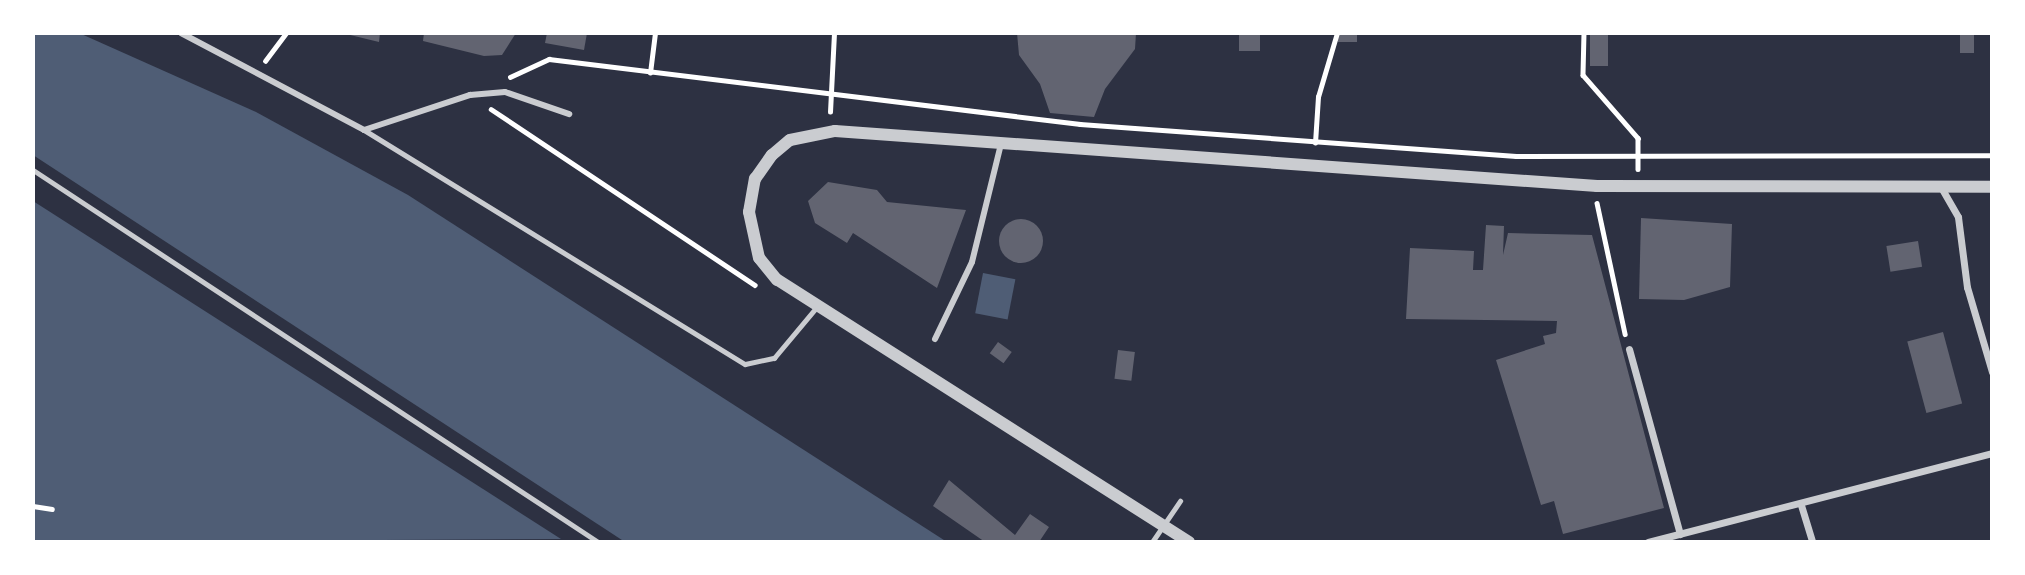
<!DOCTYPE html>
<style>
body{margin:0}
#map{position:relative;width:2025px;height:575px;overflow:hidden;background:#2d3142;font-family:Georgia,serif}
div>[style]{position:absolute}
.water>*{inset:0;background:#4f5d75;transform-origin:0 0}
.building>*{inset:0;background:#626471;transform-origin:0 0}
.round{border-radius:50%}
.path>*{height:4.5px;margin:-2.25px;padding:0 2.25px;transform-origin:2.25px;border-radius:2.25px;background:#fff}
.service>*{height:5px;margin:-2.5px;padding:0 2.5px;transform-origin:2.5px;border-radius:2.5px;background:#caccd0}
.pedestrian>*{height:6px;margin:-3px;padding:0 3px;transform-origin:3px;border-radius:3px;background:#caccd0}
.minor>*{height:7px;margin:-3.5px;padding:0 3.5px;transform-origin:3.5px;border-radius:3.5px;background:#caccd0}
.tertiary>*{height:12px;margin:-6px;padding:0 6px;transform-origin:6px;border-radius:6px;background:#caccd0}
span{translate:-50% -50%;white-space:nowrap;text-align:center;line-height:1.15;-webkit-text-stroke:7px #fff;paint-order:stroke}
.frame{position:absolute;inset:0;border:35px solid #fff;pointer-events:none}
</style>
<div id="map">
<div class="water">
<div style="clip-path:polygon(33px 33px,79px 33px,256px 112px,408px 195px,947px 542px,625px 542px,33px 155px)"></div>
<div style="clip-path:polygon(33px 201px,561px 539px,33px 542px)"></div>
<div style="left:983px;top:273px;width:33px;height:41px;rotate:11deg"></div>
</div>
<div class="building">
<div style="clip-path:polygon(342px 33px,380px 33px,379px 42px)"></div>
<div style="clip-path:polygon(424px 33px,516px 33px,502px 55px,484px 56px,423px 41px)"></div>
<div style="clip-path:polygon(547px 33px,587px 33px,584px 50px,545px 43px)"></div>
<div style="clip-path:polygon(1017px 33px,1136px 33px,1135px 49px,1105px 89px,1094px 117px,1050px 113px,1040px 84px,1019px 55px)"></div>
<div style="left:1239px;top:33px;width:21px;height:18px"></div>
<div style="left:1338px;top:33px;width:19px;height:9px"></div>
<div style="left:1590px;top:33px;width:18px;height:33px"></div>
<div style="left:1960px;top:33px;width:14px;height:20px"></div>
<div style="clip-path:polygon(828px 182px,877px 190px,887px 202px,966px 210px,937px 288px,853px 233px,847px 243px,815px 223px,808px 201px)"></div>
<div style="clip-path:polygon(1641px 218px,1732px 224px,1730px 287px,1684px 300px,1639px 299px)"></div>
<div class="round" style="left:999px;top:219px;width:44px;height:44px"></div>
<div style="clip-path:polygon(1486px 225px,1504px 226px,1503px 255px,1508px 233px,1592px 235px,1664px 508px,1563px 534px,1554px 501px,1541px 505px,1496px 360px,1545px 344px,1543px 336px,1556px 333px,1557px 321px,1406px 319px,1410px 248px,1474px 251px,1473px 270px,1483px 270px)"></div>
<div style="left:1918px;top:241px;width:26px;height:32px;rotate:81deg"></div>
<div style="left:1943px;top:332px;width:74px;height:37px;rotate:75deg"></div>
<div style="left:998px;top:342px;width:17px;height:14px;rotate:36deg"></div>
<div style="left:1118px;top:350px;width:17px;height:29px;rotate:7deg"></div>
<div style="clip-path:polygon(949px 480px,1015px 535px,1030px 514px,1049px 527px,1039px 542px,985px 542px,933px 506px)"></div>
</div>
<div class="path">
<div style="left:1584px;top:33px;width:42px;rotate:91.4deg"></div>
<div style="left:1583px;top:75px;width:84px;rotate:48.9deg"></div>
<div style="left:1638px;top:138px;width:31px;rotate:90deg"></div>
<div style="left:265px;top:61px;width:35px;rotate:-53deg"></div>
<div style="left:650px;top:73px;width:40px;rotate:-82.9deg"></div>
<div style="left:510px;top:77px;width:43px;rotate:-24.8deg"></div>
<div style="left:549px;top:59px;width:535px;rotate:6.98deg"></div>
<div style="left:1080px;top:124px;width:437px;rotate:4.2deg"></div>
<div style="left:1516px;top:156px;width:476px;rotate:-0.1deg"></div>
<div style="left:491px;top:109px;width:317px;rotate:33.7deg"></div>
<div style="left:830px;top:112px;width:79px;rotate:-87.1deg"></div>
<div style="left:1315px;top:143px;width:46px;rotate:-86.3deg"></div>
<div style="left:1318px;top:97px;width:67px;rotate:-73.5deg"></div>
<div style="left:1597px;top:203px;width:134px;rotate:77.9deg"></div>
<div style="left:33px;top:506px;width:19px;rotate:9deg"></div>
</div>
<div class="service">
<div style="left:364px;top:130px;width:447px;rotate:31.6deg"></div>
<div style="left:745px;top:364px;width:30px;rotate:-12deg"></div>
<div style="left:774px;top:358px;width:64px;rotate:-50.1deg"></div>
<div style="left:33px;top:170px;width:676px;rotate:33.36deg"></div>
<div style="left:1152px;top:542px;width:50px;rotate:-55.7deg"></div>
</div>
<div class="pedestrian">
<div style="left:181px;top:33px;width:207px;rotate:27.9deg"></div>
<div style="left:364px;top:130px;width:112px;rotate:-18.3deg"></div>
<div style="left:470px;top:95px;width:35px;rotate:-5deg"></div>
<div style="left:505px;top:92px;width:68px;rotate:19deg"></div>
<div style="left:935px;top:339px;width:85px;rotate:-64.3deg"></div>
<div style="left:972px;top:262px;width:117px;rotate:-76.2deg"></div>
</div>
<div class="minor">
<div style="left:1942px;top:189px;width:32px;rotate:60deg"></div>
<div style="left:1958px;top:217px;width:71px;rotate:82.7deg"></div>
<div style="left:1967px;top:287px;width:89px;rotate:73.6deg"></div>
<div style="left:1629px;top:349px;width:192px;rotate:74.6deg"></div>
<div style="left:1801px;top:505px;width:39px;rotate:73deg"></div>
<div style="left:1648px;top:542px;width:355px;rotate:-14.5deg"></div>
</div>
<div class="tertiary">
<div style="left:1189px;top:542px;width:488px;rotate:-147.5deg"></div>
<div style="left:777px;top:280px;width:28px;rotate:-129deg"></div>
<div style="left:759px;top:258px;width:47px;rotate:-102.3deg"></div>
<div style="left:749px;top:212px;width:34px;rotate:-80deg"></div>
<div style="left:755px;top:179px;width:29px;rotate:-55deg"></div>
<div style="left:772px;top:155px;width:23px;rotate:-40deg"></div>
<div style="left:790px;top:140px;width:46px;rotate:-11.3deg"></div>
<div style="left:835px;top:131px;width:764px;rotate:4.13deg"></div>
<div style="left:1597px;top:186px;width:395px;rotate:0.1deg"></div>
</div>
<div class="frame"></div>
</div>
